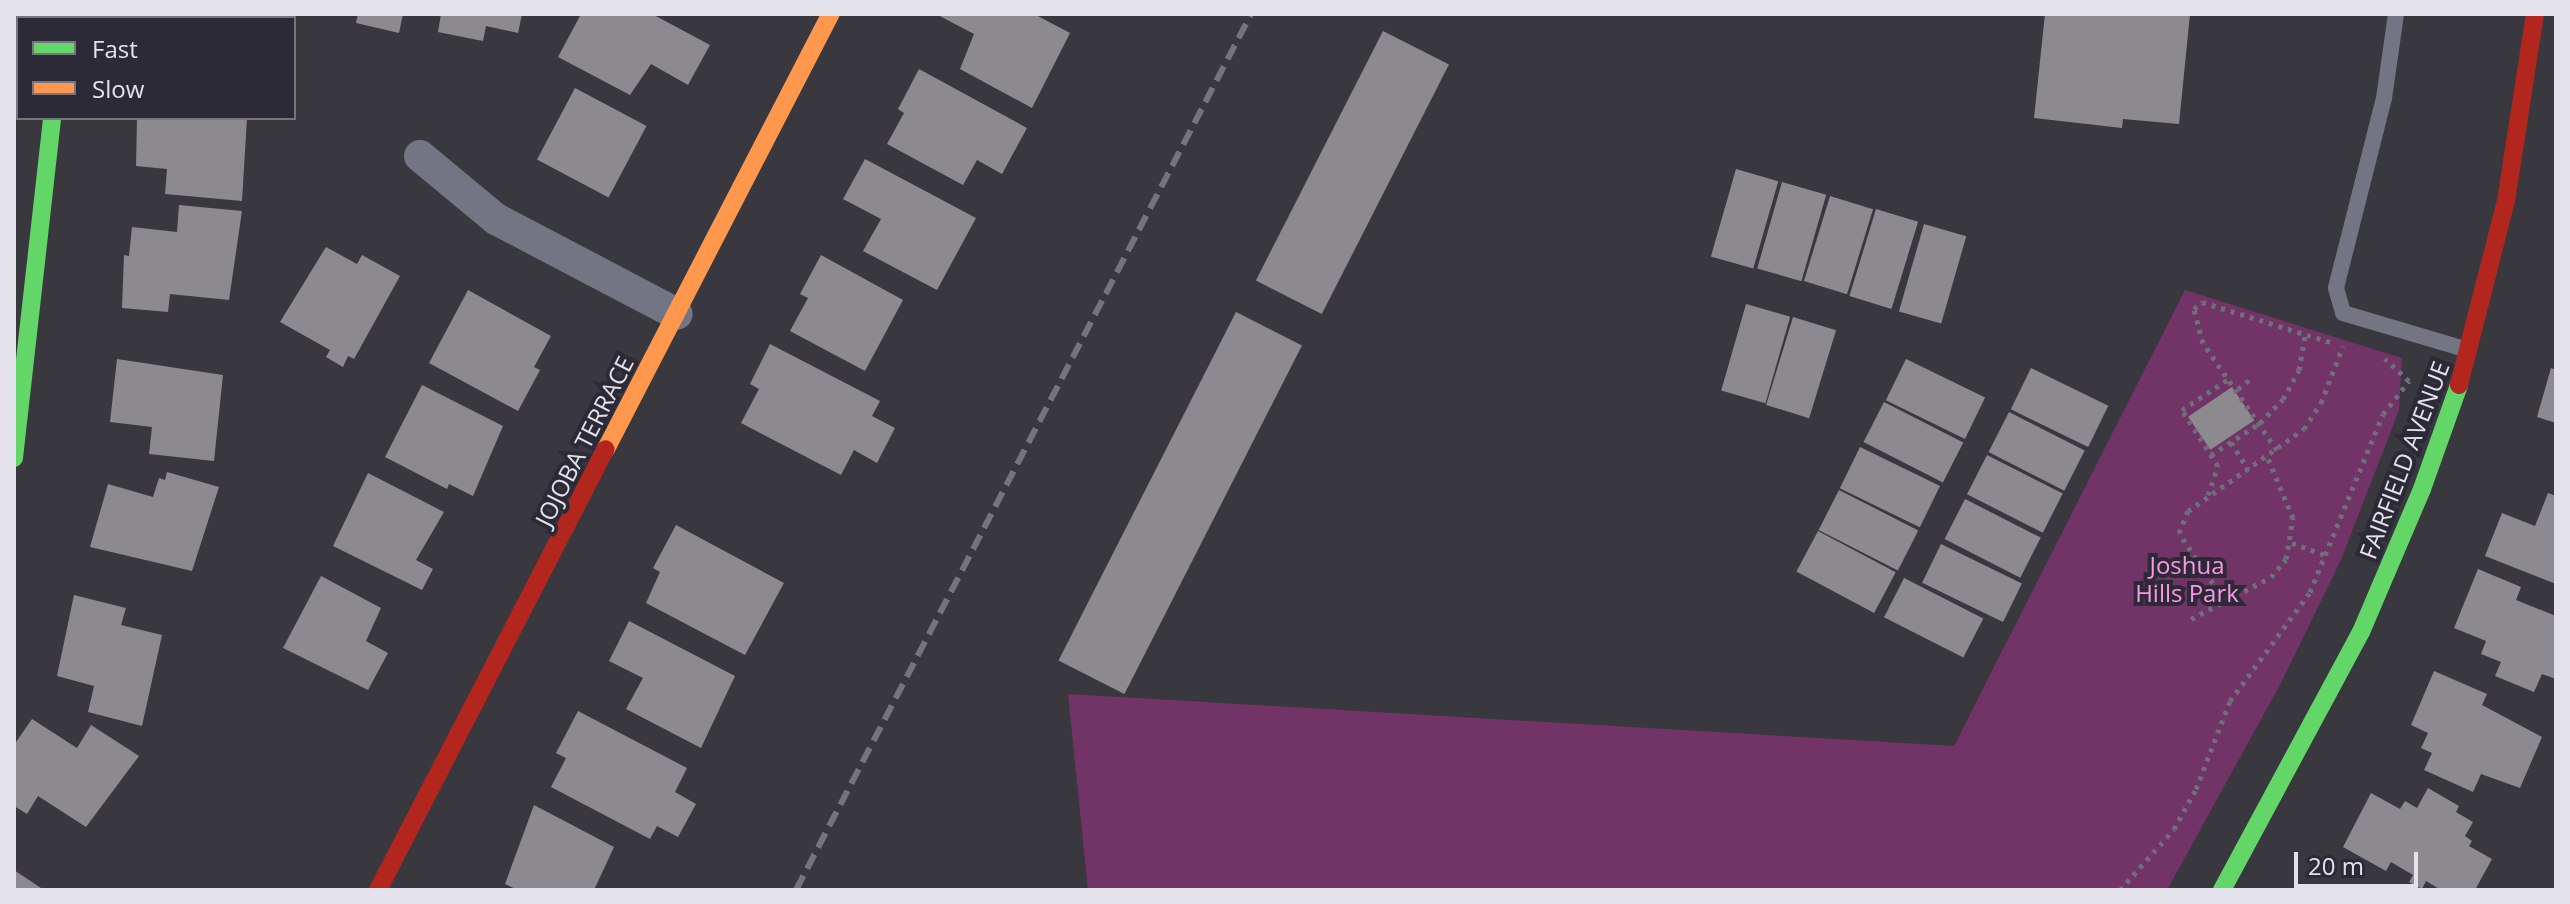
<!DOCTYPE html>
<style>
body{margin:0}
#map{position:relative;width:2570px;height:904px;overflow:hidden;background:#39383e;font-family:"Open Sans",sans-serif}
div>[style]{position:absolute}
.green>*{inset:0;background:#723367}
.building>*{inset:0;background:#8d8a8f;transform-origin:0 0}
.path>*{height:5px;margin-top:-2.5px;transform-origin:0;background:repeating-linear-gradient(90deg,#6e6f7a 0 4px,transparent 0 10px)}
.lane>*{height:16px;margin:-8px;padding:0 8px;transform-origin:8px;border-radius:8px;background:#737585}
.street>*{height:32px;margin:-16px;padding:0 16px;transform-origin:16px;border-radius:16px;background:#737585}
.fast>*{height:18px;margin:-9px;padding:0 9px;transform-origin:9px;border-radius:9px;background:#63d668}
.slow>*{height:18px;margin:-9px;padding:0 9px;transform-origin:9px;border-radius:9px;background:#ff974d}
.jam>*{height:18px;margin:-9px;padding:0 9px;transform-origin:9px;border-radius:9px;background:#b3261e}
.rail>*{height:6px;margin-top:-3px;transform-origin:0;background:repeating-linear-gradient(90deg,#73747f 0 16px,transparent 0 24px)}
span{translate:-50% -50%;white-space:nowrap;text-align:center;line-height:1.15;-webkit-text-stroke:8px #2d2a37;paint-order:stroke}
.street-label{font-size:24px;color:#e3e2eb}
.park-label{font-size:24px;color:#fd95e7}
.frame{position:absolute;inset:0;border:16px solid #e3e2eb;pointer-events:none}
.legend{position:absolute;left:16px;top:16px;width:280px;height:104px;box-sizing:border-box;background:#2d2a37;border:2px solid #76747f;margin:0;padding:10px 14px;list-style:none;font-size:24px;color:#e3e2eb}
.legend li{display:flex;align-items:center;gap:16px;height:40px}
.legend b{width:40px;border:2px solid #76747f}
.scale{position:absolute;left:2294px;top:852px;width:124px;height:36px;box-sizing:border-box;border:4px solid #e3e2eb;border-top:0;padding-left:10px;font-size:24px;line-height:28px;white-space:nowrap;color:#e3e2eb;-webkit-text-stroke:6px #2d2a37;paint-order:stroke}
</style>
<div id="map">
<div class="green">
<div style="clip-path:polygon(2185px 290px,2402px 358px,2399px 410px,2341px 560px,2281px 683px,2167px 890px,1088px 890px,1068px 694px,1954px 746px)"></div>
</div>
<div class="building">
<div style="clip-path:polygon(150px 14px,261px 14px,150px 18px)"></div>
<div style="clip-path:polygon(358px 14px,403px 14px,399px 33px,356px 23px)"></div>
<div style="clip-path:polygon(441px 14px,522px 14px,518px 33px,486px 26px,483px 41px,438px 32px)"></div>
<div style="clip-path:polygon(581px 14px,652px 14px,710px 45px,688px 85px,651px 64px,630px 95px,558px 57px)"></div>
<div style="clip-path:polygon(936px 14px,1034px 14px,1070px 33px,1032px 108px,960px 69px,974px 34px)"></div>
<div style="clip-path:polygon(2045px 14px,2190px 14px,2179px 124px,2123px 119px,2122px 128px,2034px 118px)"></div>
<div style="left:1383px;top:31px;width:74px;height:280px;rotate:27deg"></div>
<div style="clip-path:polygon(919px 69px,1027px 128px,1002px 174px,977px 160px,963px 185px,887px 144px,904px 113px,898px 109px)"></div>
<div style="left:575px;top:88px;width:81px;height:81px;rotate:28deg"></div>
<div style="clip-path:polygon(137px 118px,247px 118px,242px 201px,165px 194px,167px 169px,136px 166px)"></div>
<div style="clip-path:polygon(865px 159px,976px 218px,937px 290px,863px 251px,881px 219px,843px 199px)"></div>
<div style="left:1736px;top:169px;width:44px;height:91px;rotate:16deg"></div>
<div style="left:1782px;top:182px;width:46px;height:90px;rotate:16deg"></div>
<div style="left:1830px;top:196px;width:45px;height:89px;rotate:17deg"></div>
<div style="clip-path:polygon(179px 205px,242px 211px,229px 300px,170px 294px,168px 312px,122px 308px,124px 255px,129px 256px,132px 227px,177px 232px)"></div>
<div style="left:1876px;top:209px;width:44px;height:91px;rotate:17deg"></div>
<div style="left:1924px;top:224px;width:44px;height:91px;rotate:16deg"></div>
<div style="clip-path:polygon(326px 247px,357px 264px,362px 255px,400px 276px,354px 359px,348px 356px,343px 367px,326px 357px,330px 350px,280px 322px)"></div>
<div style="clip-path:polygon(821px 255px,903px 300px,865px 371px,790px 331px,808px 298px,800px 294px)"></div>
<div style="clip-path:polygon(468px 290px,551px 336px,534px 367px,540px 370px,518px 411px,429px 363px)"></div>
<div style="left:1746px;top:304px;width:46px;height:90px;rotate:16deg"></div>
<div style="left:1236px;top:312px;width:74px;height:391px;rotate:27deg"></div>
<div style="left:1793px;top:317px;width:45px;height:92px;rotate:17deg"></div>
<div style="clip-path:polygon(770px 344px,880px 401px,872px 416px,895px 428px,877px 463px,854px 450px,841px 475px,741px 423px,759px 389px,750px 384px)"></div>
<div style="clip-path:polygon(117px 359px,223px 375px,214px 461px,149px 454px,152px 427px,110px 422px)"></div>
<div style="left:1906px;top:359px;width:88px;height:46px;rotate:26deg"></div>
<div style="left:2031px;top:368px;width:86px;height:46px;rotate:26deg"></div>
<div style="clip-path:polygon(2551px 368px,2556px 370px,2556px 423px,2537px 417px)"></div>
<div style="clip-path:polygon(422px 385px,503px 426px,473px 496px,449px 484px,447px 489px,385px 457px)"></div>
<div style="left:2232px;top:387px;width:40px;height:53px;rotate:56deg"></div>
<div style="left:1884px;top:402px;width:89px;height:45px;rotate:27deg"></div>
<div style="left:2009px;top:412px;width:85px;height:45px;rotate:27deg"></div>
<div style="left:1860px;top:447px;width:89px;height:46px;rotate:26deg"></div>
<div style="left:1987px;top:455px;width:85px;height:44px;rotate:27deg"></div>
<div style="clip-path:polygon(167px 472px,219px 487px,192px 571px,90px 547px,108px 484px,153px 497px,159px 478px,165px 480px)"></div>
<div style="clip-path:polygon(368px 473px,444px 512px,416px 560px,433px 569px,422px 590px,333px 546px)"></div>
<div style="left:1839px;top:490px;width:89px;height:45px;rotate:27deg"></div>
<div style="clip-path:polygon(2548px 493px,2556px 496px,2556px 584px,2485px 556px,2502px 513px,2535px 526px)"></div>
<div style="left:1965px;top:499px;width:85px;height:45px;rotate:27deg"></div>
<div style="clip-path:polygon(676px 525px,784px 583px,745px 655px,646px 603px,660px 572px,653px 568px)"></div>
<div style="left:1818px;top:531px;width:88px;height:46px;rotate:28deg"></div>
<div style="left:1941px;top:544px;width:90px;height:43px;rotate:26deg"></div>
<div style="clip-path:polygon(2478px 569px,2521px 587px,2516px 600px,2556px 616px,2556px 679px,2542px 674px,2534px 692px,2495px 676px,2501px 662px,2481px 654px,2486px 641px,2454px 628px)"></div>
<div style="clip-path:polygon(321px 576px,381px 608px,366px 641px,388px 653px,368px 690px,283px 648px)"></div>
<div style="left:1904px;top:578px;width:89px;height:44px;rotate:27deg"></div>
<div style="clip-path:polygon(74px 595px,126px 608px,121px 625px,162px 635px,142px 726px,88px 712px,94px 686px,57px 676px)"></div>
<div style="clip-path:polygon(629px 621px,735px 676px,701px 748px,626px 709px,643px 678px,609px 661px)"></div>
<div style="clip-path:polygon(2434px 671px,2487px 694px,2482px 705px,2542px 737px,2520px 788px,2481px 774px,2473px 792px,2424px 770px,2432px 753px,2421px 748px,2428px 733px,2411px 725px)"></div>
<div style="clip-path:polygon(578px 711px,687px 768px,675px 792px,696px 804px,678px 837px,657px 826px,650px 839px,551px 787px,566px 758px,556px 753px)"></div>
<div style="clip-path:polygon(32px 719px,77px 748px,91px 725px,139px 756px,86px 827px,38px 796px,27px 814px,14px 806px,14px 745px)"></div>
<div style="clip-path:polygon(2428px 788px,2459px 806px,2456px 812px,2473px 822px,2465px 836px,2472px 841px,2469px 846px,2492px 859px,2475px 890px,2441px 890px,2426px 881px,2422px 889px,2409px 882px,2413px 875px,2391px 862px,2386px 871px,2343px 847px,2371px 793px,2400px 809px,2405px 801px,2417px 808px)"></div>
<div style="clip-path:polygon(534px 805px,614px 847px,594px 890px,518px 890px,505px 884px)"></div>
<div style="clip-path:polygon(14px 870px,44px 890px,14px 890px)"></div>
</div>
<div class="path">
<div style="left:2238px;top:389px;width:16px;rotate:-38deg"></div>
<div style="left:2231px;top:442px;width:32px;rotate:58deg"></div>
<div style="left:2277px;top:450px;width:130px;rotate:-124.7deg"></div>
<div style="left:2203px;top:343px;width:35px;rotate:-105deg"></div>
<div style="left:2194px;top:309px;width:11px;rotate:-41deg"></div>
<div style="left:2202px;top:302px;width:137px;rotate:17.4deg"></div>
<div style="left:2211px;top:455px;width:59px;rotate:-33.1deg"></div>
<div style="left:2260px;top:423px;width:33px;rotate:-46deg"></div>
<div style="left:2283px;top:399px;width:33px;rotate:-61deg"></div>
<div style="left:2299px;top:370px;width:36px;rotate:-80deg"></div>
<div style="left:2208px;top:495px;width:31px;rotate:-71deg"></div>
<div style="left:2218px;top:466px;width:67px;rotate:-122.7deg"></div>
<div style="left:2182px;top:410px;width:54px;rotate:-33.7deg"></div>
<div style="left:2292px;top:543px;width:37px;rotate:20deg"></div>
<div style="left:2224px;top:600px;width:81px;rotate:-123.9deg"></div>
<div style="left:2179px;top:533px;width:24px;rotate:-68deg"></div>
<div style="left:2188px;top:511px;width:142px;rotate:-35.3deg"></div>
<div style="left:2304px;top:429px;width:31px;rotate:-57deg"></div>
<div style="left:2321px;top:403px;width:61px;rotate:-68.9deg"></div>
<div style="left:2191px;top:619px;width:90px;rotate:-27.7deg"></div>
<div style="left:2271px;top:577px;width:23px;rotate:-50deg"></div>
<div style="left:2286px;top:559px;width:42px;rotate:-80.3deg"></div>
<div style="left:2293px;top:518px;width:67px;rotate:-112.8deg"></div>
<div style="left:2120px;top:890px;width:81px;rotate:-48.5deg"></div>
<div style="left:2174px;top:829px;width:46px;rotate:-61.2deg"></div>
<div style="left:2196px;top:789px;width:94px;rotate:-68.9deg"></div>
<div style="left:2230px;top:701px;width:135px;rotate:-53.7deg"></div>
<div style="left:2310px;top:592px;width:192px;rotate:-67.7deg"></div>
<div style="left:2383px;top:414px;width:42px;rotate:-51.8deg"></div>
<div style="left:2409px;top:381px;width:33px;rotate:-137deg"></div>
</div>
<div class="lane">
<div style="left:2396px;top:14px;width:85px;rotate:98.1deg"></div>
<div style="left:2384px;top:98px;width:196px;rotate:104.2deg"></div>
<div style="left:2336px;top:288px;width:26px;rotate:74deg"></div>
<div style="left:2343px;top:313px;width:130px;rotate:16.5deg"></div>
</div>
<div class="street">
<div style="left:63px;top:18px;width:4px;rotate:-90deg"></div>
<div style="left:420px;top:156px;width:99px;rotate:39.7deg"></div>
<div style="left:496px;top:219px;width:204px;rotate:27.7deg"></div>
</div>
<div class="fast">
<div style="left:14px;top:458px;width:342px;rotate:-83.6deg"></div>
<div style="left:2222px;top:890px;width:293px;rotate:-61.7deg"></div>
<div style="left:2361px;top:632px;width:155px;rotate:-66.9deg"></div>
<div style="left:2422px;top:489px;width:110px;rotate:-70.4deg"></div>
</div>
<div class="slow">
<div style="left:606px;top:449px;width:490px;rotate:-62.7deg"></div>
</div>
<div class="jam">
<div style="left:2459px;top:385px;width:190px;rotate:-75.7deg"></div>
<div style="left:2506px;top:201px;width:189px;rotate:-81.2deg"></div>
<div style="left:378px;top:890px;width:496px;rotate:-62.7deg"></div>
</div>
<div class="rail">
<div style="left:796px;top:890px;width:987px;rotate:-62.55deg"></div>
</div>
<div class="street-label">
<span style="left:584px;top:441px;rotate:-63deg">JOJOBA TERRACE</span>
<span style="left:2404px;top:460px;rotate:-69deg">FAIRFIELD AVENUE</span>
</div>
<div class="park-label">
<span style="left:2187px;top:579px">Joshua<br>Hills Park</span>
</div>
<div class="frame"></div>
<ul class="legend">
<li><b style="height:10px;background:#63d668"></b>Fast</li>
<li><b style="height:10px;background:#ff974d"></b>Slow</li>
</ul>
<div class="scale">20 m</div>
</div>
